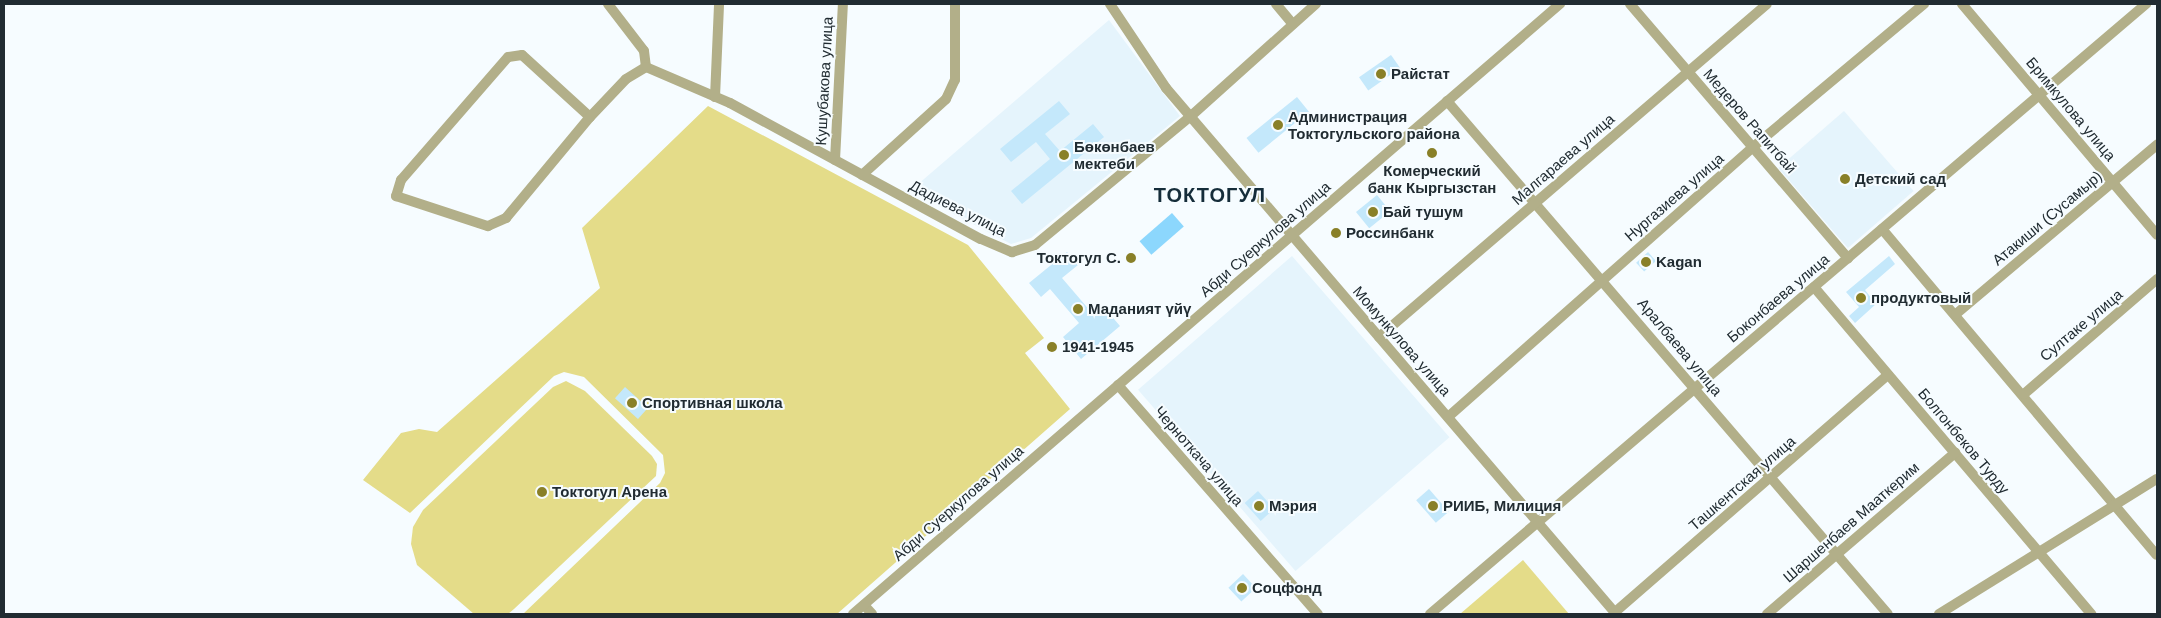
<!DOCTYPE html>
<meta charset="utf-8">
<style>
body{margin:0}
#map{position:relative;width:2161px;height:618px;overflow:hidden;background:#f6fcff;font-family:Helvetica,sans-serif}
div>[style]{position:absolute}
.built>*{inset:0;background:#e5f4fc;transform-origin:0 0}
.green>*{inset:0;background:#e4dc89}
.water>*{inset:0;background:#8cd7fd;transform-origin:0 0}
.building>*{inset:0;background:#c4e8fb;transform-origin:0 0}
.minor>*{height:10px;margin:-5px;padding:0 5px;transform-origin:5px;border-radius:5px;background:#b2af89}
.dots>*{width:14px;height:14px;translate:-50% -50%;box-sizing:border-box;border:2px solid #f6fcff;border-radius:50%}
span{translate:-50% -50%;white-space:nowrap;text-align:center;line-height:1.15;-webkit-text-stroke:4px #f6fcff;paint-order:stroke}
.poi-label{font-size:15px;color:#212c32;font-weight:700}
.left{translate:0 -50%;text-align:left}
.right{translate:-100% -50%;text-align:right}
.street-label{font-size:15px;color:#212c32}
.district-label{font-size:20px;color:#152d3a;font-weight:700;letter-spacing:1px}
.frame{position:absolute;inset:0;border:5px solid #212c32;pointer-events:none}
</style>
<div id="map">
<div class="built">
<div style="clip-path:polygon(1109px 20px,1180px 116px,1031px 238px,1011px 244px,910px 191px)"></div>
<div style="left:1844px;top:111px;width:106px;height:87px;rotate:49deg"></div>
<div style="left:1292px;top:256px;width:240px;height:204px;rotate:49deg"></div>
</div>
<div class="green">
<div style="clip-path:polygon(708px 106px,968px 245px,1044px 338px,1025px 353px,1070px 409px,837px 614px,523px 614px,660px 483px,665px 473px,663px 455px,584px 377px,564px 372px,554px 376px,410px 513px,363px 480px,401px 433px,419px 429px,437px 432px,600px 288px,582px 228px)"></div>
<div style="clip-path:polygon(566px 381px,585px 391px,652px 456px,657px 464px,656px 476px,514px 609px,508px 614px,474px 614px,417px 565px,411px 544px,413px 527px,423px 510px,553px 387px)"></div>
<div style="clip-path:polygon(1523px 560px,1569px 614px,1460px 614px)"></div>
</div>
<div class="water">
<div style="left:1172px;top:213px;width:18px;height:43px;rotate:49deg"></div>
</div>
<div class="building">
<div style="left:1391px;top:55px;width:16px;height:39px;rotate:55deg"></div>
<div style="left:1297px;top:97px;width:19px;height:65px;rotate:51deg"></div>
<div style="clip-path:polygon(1059px 101px,1070px 114px,1045px 134px,1060px 151px,1093px 124px,1104px 137px,1022px 204px,1011px 191px,1050px 159px,1036px 142px,1011px 162px,1000px 149px)"></div>
<div style="left:1377px;top:195px;width:21px;height:27px;rotate:51deg"></div>
<div style="clip-path:polygon(1067px 252px,1078px 265px,1062px 278px,1092px 313px,1102px 305px,1120px 326px,1081px 359px,1063px 337px,1079px 323px,1050px 289px,1041px 297px,1029px 283px)"></div>
<div style="left:1648px;top:252px;width:12px;height:16px;rotate:48deg"></div>
<div style="clip-path:polygon(1889px 256px,1895px 264px,1865px 290px,1876px 304px,1855px 323px,1849px 316px,1859px 307px,1846px 292px)"></div>
<div style="left:625px;top:387px;width:31px;height:15px;rotate:42deg"></div>
<div style="left:1429px;top:489px;width:30px;height:17px;rotate:49deg"></div>
<div style="left:1258px;top:491px;width:24px;height:18px;rotate:48deg"></div>
<div style="left:1243px;top:574px;width:19px;height:20px;rotate:47deg"></div>
</div>
<div class="minor">
<div style="left:608px;top:4px;width:59px;rotate:52.5deg"></div>
<div style="left:644px;top:51px;width:16px;rotate:83deg"></div>
<div style="left:1110px;top:4px;width:101px;rotate:56.3deg"></div>
<div style="left:1166px;top:88px;width:692px;rotate:49.45deg"></div>
<div style="left:1276px;top:4px;width:26px;rotate:50deg"></div>
<div style="left:1630px;top:4px;width:335px;rotate:49.4deg"></div>
<div style="left:1962px;top:4px;width:302px;rotate:49.8deg"></div>
<div style="left:646px;top:67px;width:91px;rotate:23.2deg"></div>
<div style="left:730px;top:103px;width:285px;rotate:28.5deg"></div>
<div style="left:981px;top:239px;width:34px;rotate:23deg"></div>
<div style="left:1012px;top:252px;width:24px;rotate:-17deg"></div>
<div style="left:1035px;top:245px;width:202px;rotate:-39.6deg"></div>
<div style="left:1191px;top:116px;width:168px;rotate:-41.9deg"></div>
<div style="left:715px;top:97px;width:93px;rotate:-87.5deg"></div>
<div style="left:1447px;top:101px;width:676px;rotate:49.32deg"></div>
<div style="left:590px;top:117px;width:92px;rotate:-137.6deg"></div>
<div style="left:522px;top:55px;width:14px;rotate:172deg"></div>
<div style="left:508px;top:57px;width:163px;rotate:131deg"></div>
<div style="left:401px;top:180px;width:17px;rotate:107deg"></div>
<div style="left:396px;top:196px;width:97px;rotate:18.1deg"></div>
<div style="left:488px;top:226px;width:20px;rotate:-24deg"></div>
<div style="left:506px;top:218px;width:131px;rotate:-50.3deg"></div>
<div style="left:590px;top:117px;width:52px;rotate:-46.5deg"></div>
<div style="left:626px;top:79px;width:23px;rotate:-31deg"></div>
<div style="left:835px;top:160px;width:156px;rotate:-87.1deg"></div>
<div style="left:862px;top:175px;width:113px;rotate:-42.1deg"></div>
<div style="left:946px;top:99px;width:21px;rotate:-65deg"></div>
<div style="left:955px;top:80px;width:76px;rotate:-90deg"></div>
<div style="left:1882px;top:229px;width:426px;rotate:49.9deg"></div>
<div style="left:1814px;top:287px;width:429px;rotate:49.7deg"></div>
<div style="left:1956px;top:314px;width:263px;rotate:-40.1deg"></div>
<div style="left:1379px;top:337px;width:511px;rotate:-40.64deg"></div>
<div style="left:1118px;top:385px;width:304px;rotate:48.9deg"></div>
<div style="left:2024px;top:394px;width:176px;rotate:-40.8deg"></div>
<div style="left:1448px;top:417px;width:407px;rotate:-41.5deg"></div>
<div style="left:1753px;top:147px;width:223px;rotate:-39.9deg"></div>
<div style="left:864px;top:605px;width:12px;rotate:48deg"></div>
<div style="left:1614px;top:613px;width:363px;rotate:-41deg"></div>
<div style="left:853px;top:614px;width:934px;rotate:-40.79deg"></div>
<div style="left:1430px;top:614px;width:941px;rotate:-40.43deg"></div>
<div style="left:1767px;top:614px;width:248px;rotate:-40.6deg"></div>
<div style="left:1939px;top:614px;width:256px;rotate:-31.8deg"></div>
</div>
<div class="dots">
<div style="left:1381px;top:74px;background:#898028"></div>
<div style="left:1278px;top:125px;background:#898028"></div>
<div style="left:1432px;top:153px;background:#898028"></div>
<div style="left:1064px;top:155px;background:#898028"></div>
<div style="left:1845px;top:179px;background:#898028"></div>
<div style="left:1373px;top:212px;background:#898028"></div>
<div style="left:1336px;top:233px;background:#898028"></div>
<div style="left:1131px;top:258px;background:#898028"></div>
<div style="left:1646px;top:262px;background:#898028"></div>
<div style="left:1861px;top:298px;background:#898028"></div>
<div style="left:1078px;top:309px;background:#898028"></div>
<div style="left:1052px;top:347px;background:#898028"></div>
<div style="left:632px;top:403px;background:#898028"></div>
<div style="left:542px;top:492px;background:#898028"></div>
<div style="left:1259px;top:506px;background:#898028"></div>
<div style="left:1433px;top:506px;background:#898028"></div>
<div style="left:1242px;top:588px;background:#898028"></div>
</div>
<div class="poi-label">
<span class="left" style="left:1391px;top:74px">Райстат</span>
<span class="left" style="left:1288px;top:125px">Администрация<br>Токтогульского района</span>
<span class="left" style="left:1074px;top:155px">Бөкөнбаев<br>мектеби</span>
<span style="left:1432px;top:179px">Комерческий<br>банк Кыргызстан</span>
<span class="left" style="left:1855px;top:179px">Детский сад</span>
<span class="left" style="left:1383px;top:212px">Бай тушум</span>
<span class="left" style="left:1346px;top:233px">Россинбанк</span>
<span class="right" style="left:1121px;top:258px">Токтогул С.</span>
<span class="left" style="left:1656px;top:262px">Kagan</span>
<span class="left" style="left:1871px;top:298px">продуктовый</span>
<span class="left" style="left:1088px;top:309px">Маданият үйү</span>
<span class="left" style="left:1062px;top:347px">1941-1945</span>
<span class="left" style="left:642px;top:403px">Спортивная школа</span>
<span class="left" style="left:552px;top:492px">Токтогул Арена</span>
<span class="left" style="left:1269px;top:506px">Мэрия</span>
<span class="left" style="left:1443px;top:506px">РИИБ, Милиция</span>
<span class="left" style="left:1252px;top:588px">Соцфонд</span>
</div>
<div class="street-label">
<span style="left:824px;top:81px;rotate:-87deg">Кушубакова улица</span>
<span style="left:2071px;top:109px;rotate:50deg">Бримкулова улица</span>
<span style="left:1750px;top:121px;rotate:49deg">Медеров Рапитбай</span>
<span style="left:1563px;top:159px;rotate:-41deg">Малгараева улица</span>
<span style="left:1674px;top:197px;rotate:-41deg">Нургазиева улица</span>
<span style="left:958px;top:208px;rotate:27deg">Дадиева улица</span>
<span style="left:2047px;top:218px;rotate:-40deg">Атакиши (Сусамыр)</span>
<span style="left:1265px;top:239px;rotate:-41deg">Абди Суеркулова улица</span>
<span style="left:1778px;top:298px;rotate:-40deg">Боконбаева улица</span>
<span style="left:2081px;top:325px;rotate:-40deg">Султаке улица</span>
<span style="left:1402px;top:341px;rotate:49deg">Момункулова улица</span>
<span style="left:1680px;top:347px;rotate:50deg">Аралбаева улица</span>
<span style="left:1964px;top:441px;rotate:50deg">Болгонбеков Турду</span>
<span style="left:1199px;top:456px;rotate:49deg">Черноткача улица</span>
<span style="left:1742px;top:483px;rotate:-41deg">Ташкентская улица</span>
<span style="left:958px;top:503px;rotate:-41deg">Абди Суеркулова улица</span>
<span style="left:1851px;top:522px;rotate:-41deg">Шаршенбаев Мааткерим</span>
</div>
<div class="district-label">
<span style="left:1210px;top:195px">ТОКТОГУЛ</span>
</div>
<div class="frame"></div>
</div>
